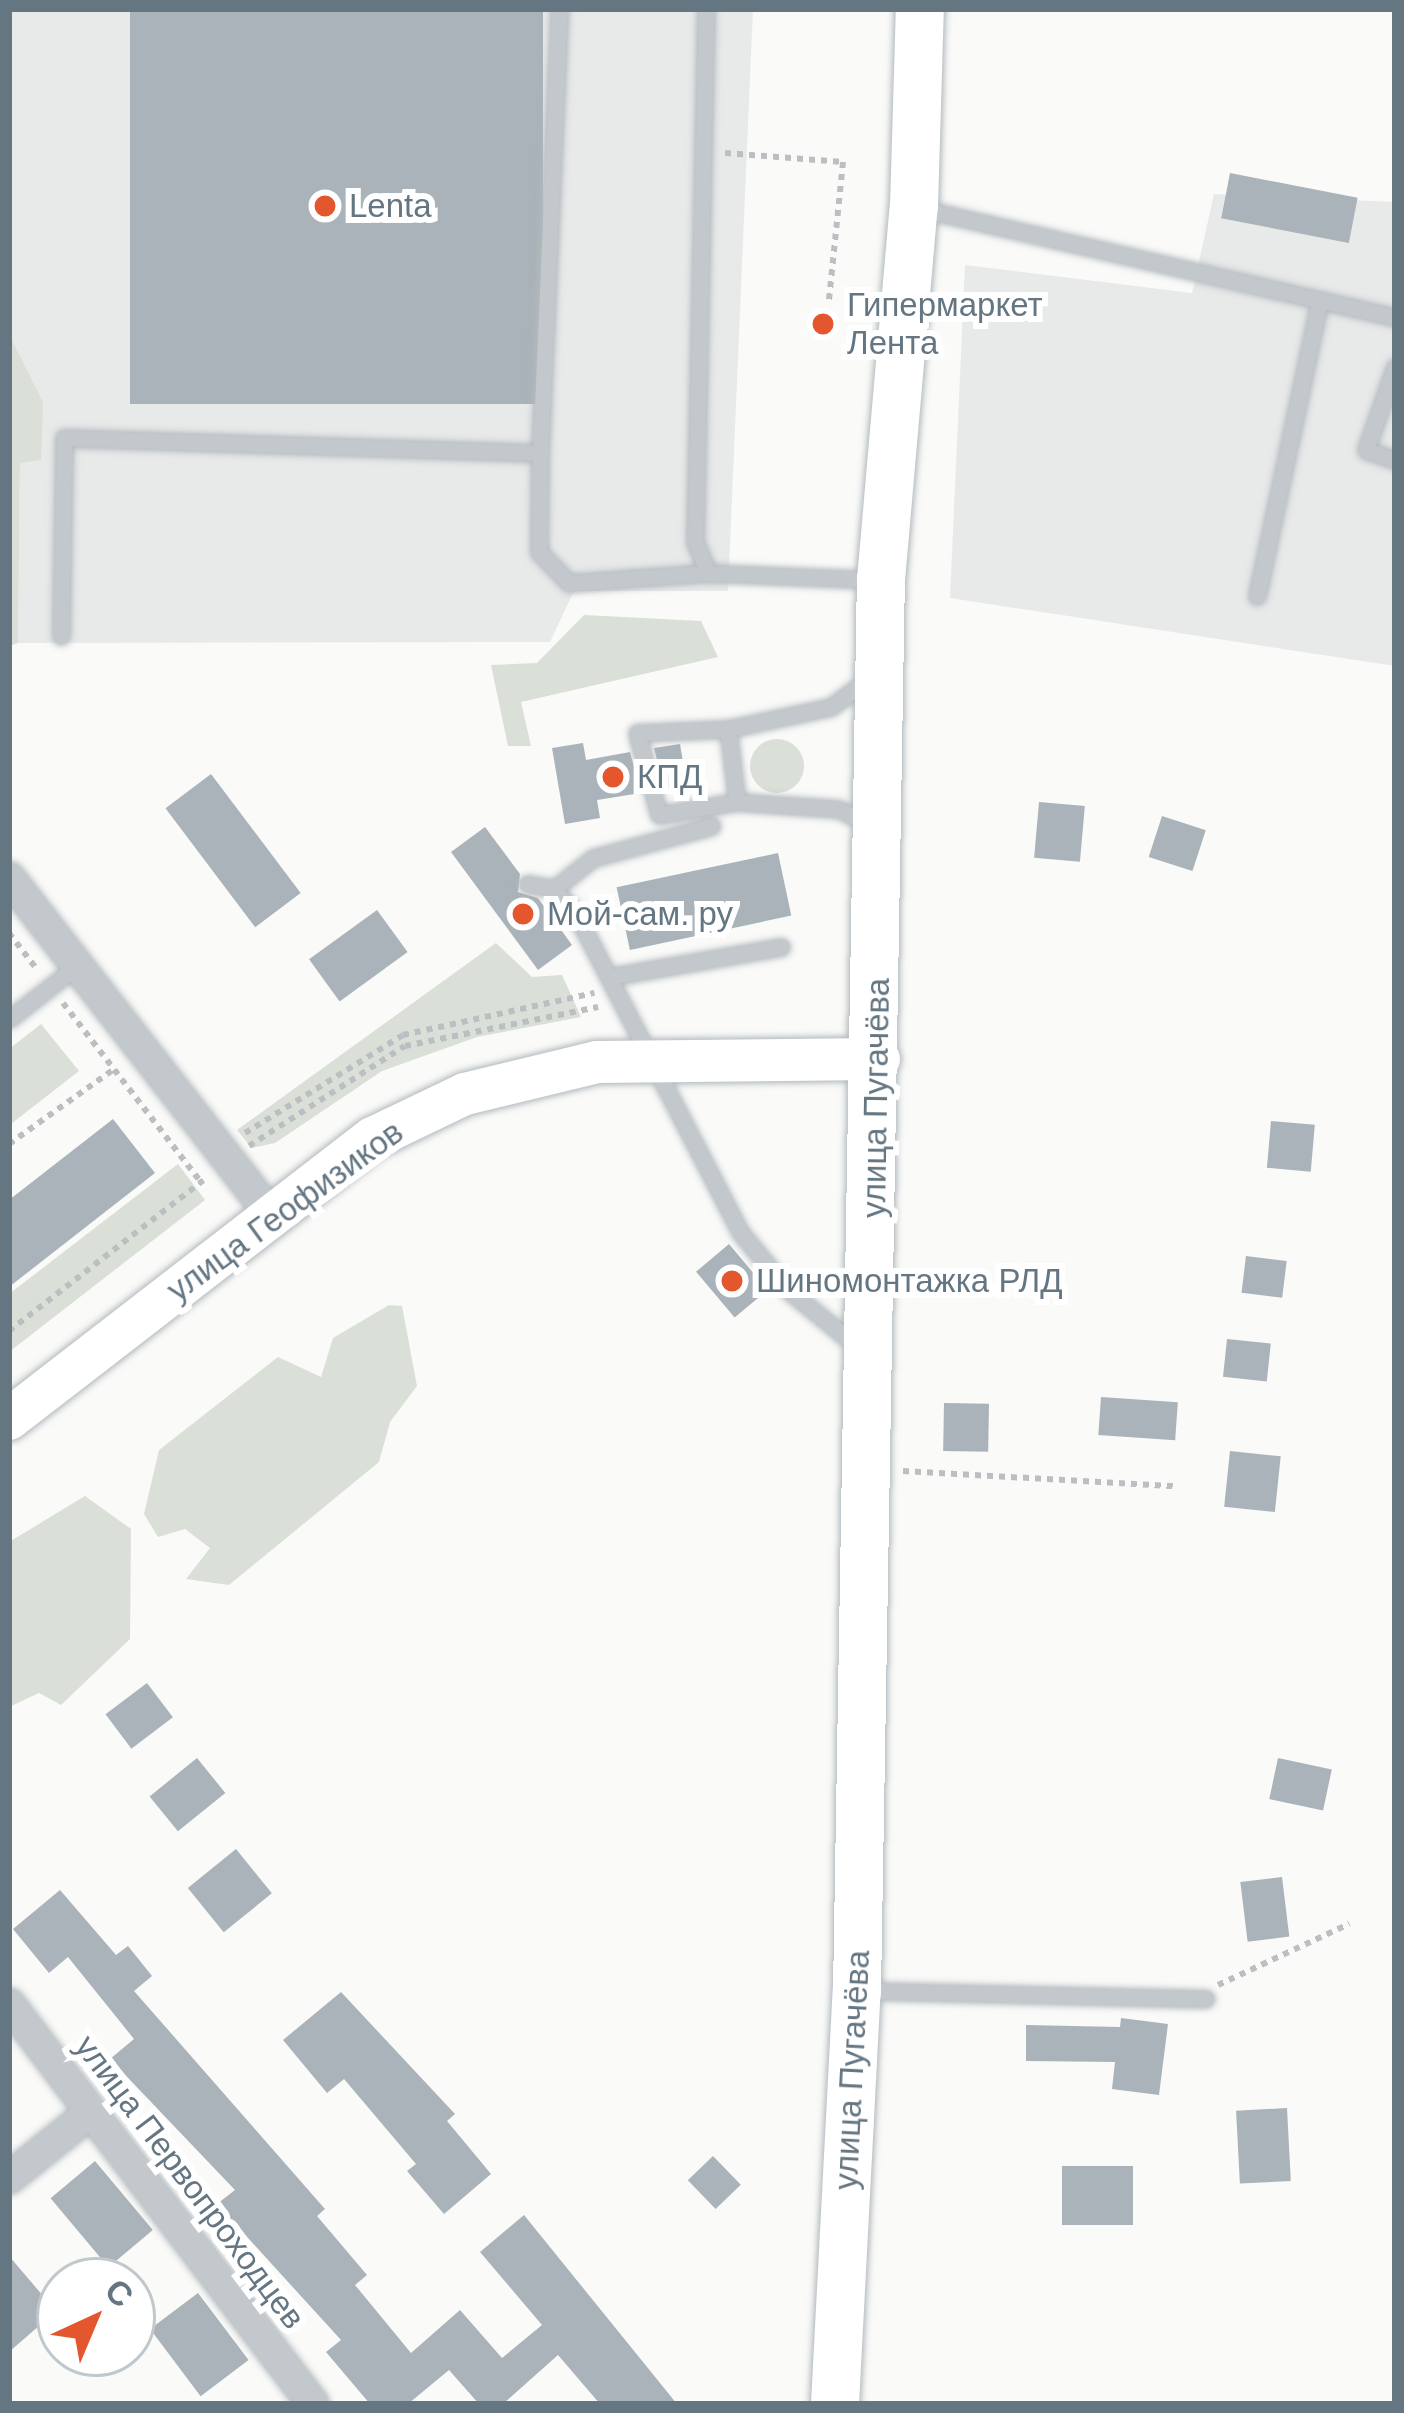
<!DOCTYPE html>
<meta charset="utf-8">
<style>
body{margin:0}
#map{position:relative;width:1404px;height:2413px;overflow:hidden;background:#fafaf8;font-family:Arial,sans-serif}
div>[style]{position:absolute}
.built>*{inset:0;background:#e8e9e9}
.green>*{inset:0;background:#dadfd7}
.round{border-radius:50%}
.building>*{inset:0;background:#aab3b9;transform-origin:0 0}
.path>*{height:6px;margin-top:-3px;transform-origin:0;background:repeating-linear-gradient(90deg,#bbbfc2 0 6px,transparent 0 12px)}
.roads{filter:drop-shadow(0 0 3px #b3babf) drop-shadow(0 0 3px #b3babf)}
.lane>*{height:15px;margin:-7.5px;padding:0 7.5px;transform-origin:7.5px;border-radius:7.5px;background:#c3c8cc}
.street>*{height:30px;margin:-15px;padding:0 15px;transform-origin:15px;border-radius:15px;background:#c3c8cc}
.secondary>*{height:42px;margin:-21px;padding:0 21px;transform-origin:21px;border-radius:21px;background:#fff}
.primary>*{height:48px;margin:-24px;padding:0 24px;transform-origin:24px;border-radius:24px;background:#fff}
.dots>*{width:33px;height:33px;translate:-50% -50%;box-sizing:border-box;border:6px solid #fff;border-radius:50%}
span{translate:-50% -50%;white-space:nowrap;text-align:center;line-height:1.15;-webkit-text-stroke:12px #fff;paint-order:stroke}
.poi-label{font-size:33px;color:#657683}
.left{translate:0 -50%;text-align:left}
.street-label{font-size:33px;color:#657683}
.frame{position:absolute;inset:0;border:12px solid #657683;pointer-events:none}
.north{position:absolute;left:36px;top:2257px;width:120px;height:120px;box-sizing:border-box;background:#fff;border:3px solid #c1c8cd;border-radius:50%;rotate:44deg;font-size:33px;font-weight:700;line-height:48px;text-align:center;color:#657683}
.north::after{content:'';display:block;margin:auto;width:42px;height:54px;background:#e4572e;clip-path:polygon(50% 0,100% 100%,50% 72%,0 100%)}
</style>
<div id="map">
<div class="built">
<div style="clip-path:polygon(9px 9px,753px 9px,728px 591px,574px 591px,550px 642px,18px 643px,20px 462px,43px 402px,9px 334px)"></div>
<div style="clip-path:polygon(1214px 194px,1395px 202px,1395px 666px,950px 598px,965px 265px,1192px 293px)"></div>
</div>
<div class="green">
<div style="clip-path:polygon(9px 334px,43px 402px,41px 460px,20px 463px,18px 643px,9px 646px)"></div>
<div style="clip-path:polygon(584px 615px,701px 621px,718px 657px,521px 702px,531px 746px,508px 746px,491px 665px,537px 663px)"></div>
<div class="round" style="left:750px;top:739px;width:54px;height:54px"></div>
<div style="clip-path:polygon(496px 943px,532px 977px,562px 975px,581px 1017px,477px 1037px,382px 1071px,275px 1143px,252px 1148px,237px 1130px)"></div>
<div style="clip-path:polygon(41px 1024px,79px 1071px,11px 1124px,9px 1049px)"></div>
<div style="clip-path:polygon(178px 1164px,205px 1200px,9px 1352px,9px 1294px)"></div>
<div style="clip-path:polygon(389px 1305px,402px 1306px,417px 1386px,390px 1422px,379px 1462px,229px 1585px,186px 1579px,210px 1548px,185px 1529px,158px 1537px,144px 1514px,159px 1450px,278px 1357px,321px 1377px,333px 1338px)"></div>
<div style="clip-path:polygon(85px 1496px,131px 1529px,130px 1639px,61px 1705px,39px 1693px,9px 1707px,9px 1542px)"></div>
</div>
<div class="building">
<div style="left:130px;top:9px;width:413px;height:395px"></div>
<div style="left:1230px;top:173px;width:130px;height:46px;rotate:11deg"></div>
<div style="clip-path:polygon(583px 743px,586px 760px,630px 752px,641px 793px,597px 800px,600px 818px,565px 824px,552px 748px)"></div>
<div style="clip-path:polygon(680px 744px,687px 786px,664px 789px,654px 748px)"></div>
<div style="left:211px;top:774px;width:149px;height:57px;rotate:53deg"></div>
<div style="left:1039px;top:802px;width:46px;height:56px;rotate:5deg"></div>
<div style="left:1162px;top:816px;width:46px;height:43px;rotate:18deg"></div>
<div style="clip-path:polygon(485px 827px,520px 874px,518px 892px,538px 898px,572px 945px,538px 970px,451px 852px)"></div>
<div style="left:778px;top:853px;width:64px;height:165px;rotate:78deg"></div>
<div style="left:377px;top:910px;width:52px;height:84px;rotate:54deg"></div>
<div style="clip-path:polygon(113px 1119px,155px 1173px,9px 1287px,9px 1200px)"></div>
<div style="left:1271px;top:1121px;width:44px;height:47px;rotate:5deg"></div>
<div style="left:729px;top:1244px;width:60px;height:43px;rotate:50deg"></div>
<div style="left:1246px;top:1256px;width:41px;height:37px;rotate:7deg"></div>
<div style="left:1227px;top:1339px;width:44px;height:38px;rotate:6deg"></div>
<div style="left:1101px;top:1397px;width:77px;height:38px;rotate:4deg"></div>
<div style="left:944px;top:1403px;width:45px;height:48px;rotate:1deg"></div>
<div style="left:1230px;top:1451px;width:51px;height:56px;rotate:6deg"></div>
<div style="left:147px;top:1683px;width:43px;height:52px;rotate:53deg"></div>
<div style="left:197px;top:1758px;width:45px;height:61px;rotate:51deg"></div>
<div style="left:1278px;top:1758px;width:55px;height:42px;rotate:12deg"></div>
<div style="left:236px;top:1849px;width:57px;height:62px;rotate:51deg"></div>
<div style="left:1282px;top:1877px;width:60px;height:42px;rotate:83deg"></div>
<div style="clip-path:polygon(60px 1890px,116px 1955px,128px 1946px,152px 1976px,134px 1991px,325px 2209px,317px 2216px,367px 2275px,355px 2285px,411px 2353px,460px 2310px,502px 2358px,542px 2325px,480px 2252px,524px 2215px,677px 2404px,600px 2404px,558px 2355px,503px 2404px,479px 2404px,449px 2370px,408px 2404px,370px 2404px,326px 2352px,341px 2340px,217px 2204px,235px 2190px,110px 2059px,134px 2039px,68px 1957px,49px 1973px,13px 1929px)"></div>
<div style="clip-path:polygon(341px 1992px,455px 2114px,447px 2121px,491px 2174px,444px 2214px,407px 2171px,416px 2164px,344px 2079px,327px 2093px,283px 2040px)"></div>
<div style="clip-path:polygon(1121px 2018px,1168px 2024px,1159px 2095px,1112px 2089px,1115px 2062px,1026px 2061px,1026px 2025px,1120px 2027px)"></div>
<div style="left:1287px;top:2108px;width:73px;height:51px;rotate:87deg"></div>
<div style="left:713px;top:2156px;width:40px;height:35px;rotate:46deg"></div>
<div style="left:95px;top:2161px;width:90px;height:58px;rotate:50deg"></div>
<div style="left:1062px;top:2166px;width:71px;height:59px"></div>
<div style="clip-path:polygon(9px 2256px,56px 2311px,9px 2352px)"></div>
<div style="left:198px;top:2293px;width:84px;height:60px;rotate:53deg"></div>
</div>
<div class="path">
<div style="left:725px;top:153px;width:118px;rotate:4.4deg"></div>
<div style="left:843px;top:162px;width:139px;rotate:95.8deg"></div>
<div style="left:9px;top:933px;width:44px;rotate:52.4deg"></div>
<div style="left:63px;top:1003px;width:226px;rotate:52.4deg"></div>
<div style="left:245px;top:1133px;width:186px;rotate:-31.8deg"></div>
<div style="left:403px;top:1035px;width:196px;rotate:-12.4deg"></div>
<div style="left:9px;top:1144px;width:129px;rotate:-35.5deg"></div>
<div style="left:249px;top:1146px;width:185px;rotate:-32.7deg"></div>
<div style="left:405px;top:1046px;width:197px;rotate:-11.4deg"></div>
<div style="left:9px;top:1331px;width:248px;rotate:-37.8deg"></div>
<div style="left:903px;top:1471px;width:272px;rotate:3.2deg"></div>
<div style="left:1218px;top:1985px;width:145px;rotate:-25deg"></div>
</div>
<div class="roads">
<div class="lane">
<div style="left:706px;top:9px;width:533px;rotate:91.18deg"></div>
<div style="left:695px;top:542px;width:34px;rotate:67deg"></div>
<div style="left:708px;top:573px;width:168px;rotate:2.4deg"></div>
<div style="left:922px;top:209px;width:485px;rotate:12.9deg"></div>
<div style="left:1395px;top:367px;width:88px;rotate:109.3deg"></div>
<div style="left:1366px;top:450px;width:31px;rotate:19deg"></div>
<div style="left:540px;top:453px;width:99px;rotate:90.6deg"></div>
<div style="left:539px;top:552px;width:43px;rotate:45.9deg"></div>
<div style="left:569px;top:583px;width:139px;rotate:-4.1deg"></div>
<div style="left:1257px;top:596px;width:299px;rotate:-78deg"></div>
<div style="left:61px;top:636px;width:198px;rotate:-89.1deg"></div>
<div style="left:64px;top:438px;width:476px;rotate:1.8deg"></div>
<div style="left:540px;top:453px;width:444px;rotate:-87.5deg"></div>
<div style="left:728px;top:729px;width:91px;rotate:177.5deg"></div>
<div style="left:637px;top:733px;width:85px;rotate:75deg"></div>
<div style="left:659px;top:815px;width:79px;rotate:-9.5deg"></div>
<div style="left:870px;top:825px;width:36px;rotate:-153deg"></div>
<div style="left:838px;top:809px;width:101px;rotate:-176deg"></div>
<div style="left:737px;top:802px;width:74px;rotate:-97deg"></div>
<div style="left:728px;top:729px;width:105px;rotate:-12.1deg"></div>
<div style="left:831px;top:707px;width:50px;rotate:-36.9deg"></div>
<div style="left:527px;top:884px;width:27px;rotate:10deg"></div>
<div style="left:554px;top:889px;width:31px;rotate:48deg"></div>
<div style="left:575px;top:912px;width:360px;rotate:62.7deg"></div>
<div style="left:740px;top:1232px;width:74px;rotate:50.5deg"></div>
<div style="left:787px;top:1289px;width:94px;rotate:39.4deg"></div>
<div style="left:554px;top:889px;width:50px;rotate:-38.5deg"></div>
<div style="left:593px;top:858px;width:123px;rotate:-15.1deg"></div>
<div style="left:609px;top:977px;width:175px;rotate:-9.9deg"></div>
<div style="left:9px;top:1019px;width:86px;rotate:-37.9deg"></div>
<div style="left:866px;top:1991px;width:340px;rotate:1.3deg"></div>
</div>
<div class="street">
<div style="left:9px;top:878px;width:428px;rotate:52.1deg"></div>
<div style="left:9px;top:2004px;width:502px;rotate:52.77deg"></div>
<div style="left:9px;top:2178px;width:105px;rotate:-38.8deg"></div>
</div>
<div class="secondary">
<div style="left:9px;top:1419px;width:460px;rotate:-37.7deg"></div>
<div style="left:373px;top:1138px;width:102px;rotate:-25.6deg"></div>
<div style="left:465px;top:1094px;width:136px;rotate:-13.6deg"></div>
<div style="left:597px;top:1062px;width:282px;rotate:-0.6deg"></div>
</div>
<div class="primary">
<div style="left:835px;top:2404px;width:414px;rotate:-87deg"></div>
<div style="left:857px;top:1991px;width:1411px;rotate:-89.03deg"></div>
<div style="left:881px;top:580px;width:375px;rotate:-85deg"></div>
<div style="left:914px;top:206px;width:197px;rotate:-88.3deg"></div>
</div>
</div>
<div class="dots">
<div style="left:325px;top:206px;background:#e4572e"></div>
<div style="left:823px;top:324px;background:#e4572e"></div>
<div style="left:613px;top:777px;background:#e4572e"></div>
<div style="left:523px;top:914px;background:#e4572e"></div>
<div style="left:732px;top:1281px;background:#e4572e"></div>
</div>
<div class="poi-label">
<span class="left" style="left:349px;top:206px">Lenta</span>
<span class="left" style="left:847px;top:324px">Гипермаркет<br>Лента</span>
<span class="left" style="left:637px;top:777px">КПД</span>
<span class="left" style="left:547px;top:914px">Мой-сам. ру</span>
<span class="left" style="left:756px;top:1281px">Шиномонтажка РЛД</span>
</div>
<div class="street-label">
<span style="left:876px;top:1098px;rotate:-89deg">улица Пугачёва</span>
<span style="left:285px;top:1211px;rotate:-36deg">улица Геофизиков</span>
<span style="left:852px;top:2070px;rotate:-87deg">улица Пугачёва</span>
<span style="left:190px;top:2182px;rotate:53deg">улица Первопроходцев</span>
</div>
<div class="frame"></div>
<div class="north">С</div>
</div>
